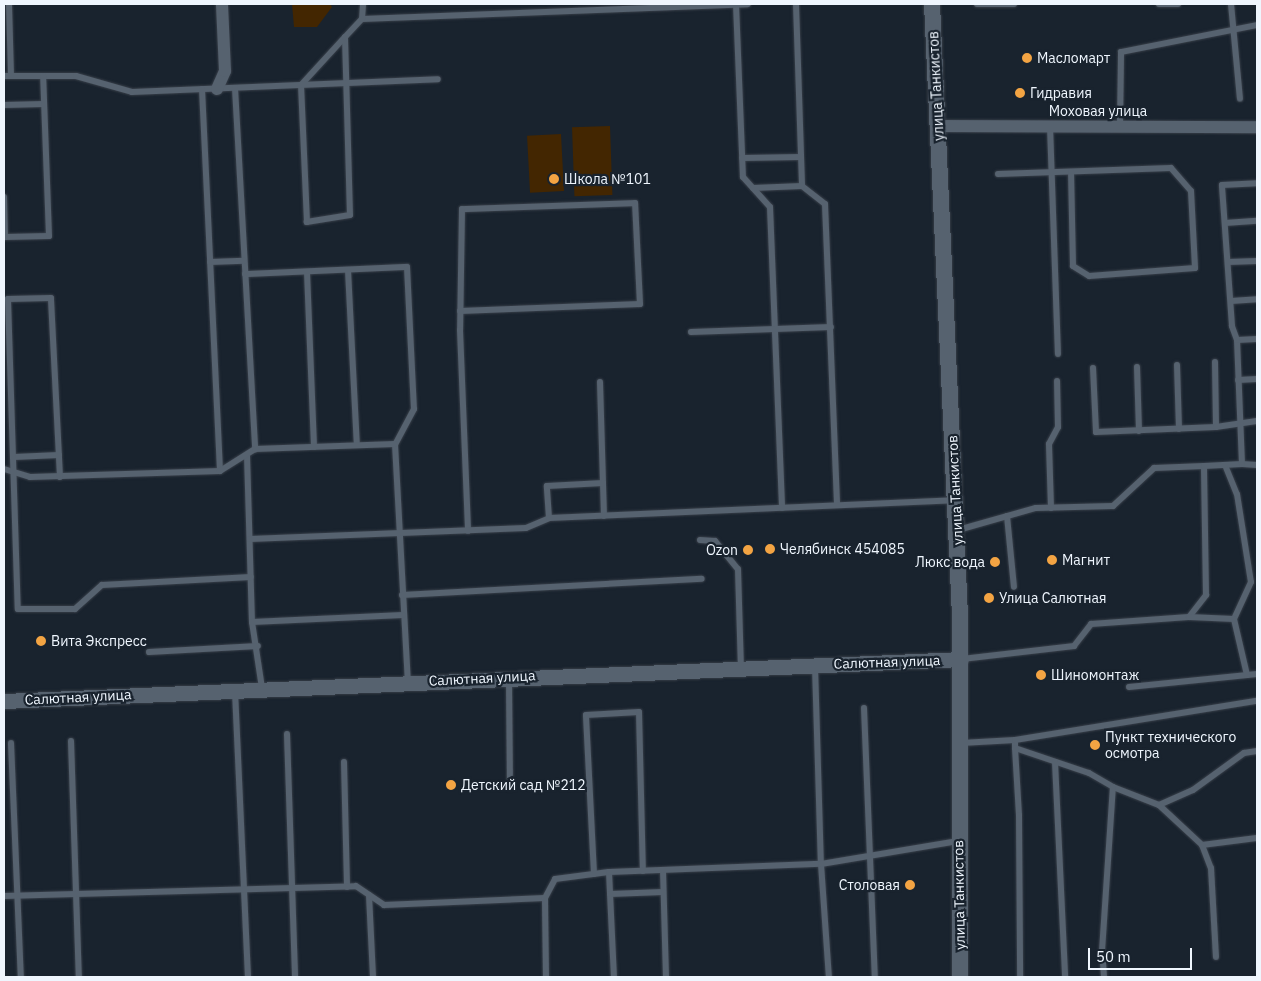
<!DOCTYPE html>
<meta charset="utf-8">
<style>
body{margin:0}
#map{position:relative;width:1261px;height:981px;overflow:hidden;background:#19232e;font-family:"IBM Plex Sans",sans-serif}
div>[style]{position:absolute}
.green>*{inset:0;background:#432601;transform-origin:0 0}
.roads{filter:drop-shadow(0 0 1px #383f49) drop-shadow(0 0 1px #383f49)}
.service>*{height:6px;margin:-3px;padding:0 3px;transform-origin:3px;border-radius:3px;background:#56626f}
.minor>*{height:12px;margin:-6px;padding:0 6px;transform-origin:6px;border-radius:6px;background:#56626f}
.tertiary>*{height:15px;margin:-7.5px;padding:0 7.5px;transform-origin:7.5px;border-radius:7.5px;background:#56626f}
.secondary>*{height:16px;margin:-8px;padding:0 8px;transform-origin:8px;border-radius:8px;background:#56626f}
.dots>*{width:14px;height:14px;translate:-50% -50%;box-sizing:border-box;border:2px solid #19232e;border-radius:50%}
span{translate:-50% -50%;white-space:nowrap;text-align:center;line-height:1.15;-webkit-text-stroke:4.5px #19232e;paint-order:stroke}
.poi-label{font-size:14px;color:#eff6fe}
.left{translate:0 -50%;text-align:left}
.right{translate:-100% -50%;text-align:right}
.street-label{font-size:14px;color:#eff6fe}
.frame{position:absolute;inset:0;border:5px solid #eff6fe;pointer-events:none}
.scale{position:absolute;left:1088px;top:948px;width:104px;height:22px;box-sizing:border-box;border:2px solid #eff6fe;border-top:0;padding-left:6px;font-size:15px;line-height:18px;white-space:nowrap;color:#eff6fe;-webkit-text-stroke:4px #19232e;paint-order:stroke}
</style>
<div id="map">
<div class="green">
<div style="clip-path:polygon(292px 4px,330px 4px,332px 7px,317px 27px,294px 27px)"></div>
<div style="left:610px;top:126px;width:69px;height:38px;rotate:88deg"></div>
<div style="left:561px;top:134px;width:57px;height:34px;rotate:87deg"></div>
</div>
<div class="roads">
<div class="service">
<div style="left:9px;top:4px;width:72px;rotate:88.4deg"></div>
<div style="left:736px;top:4px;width:173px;rotate:87.7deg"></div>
<div style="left:743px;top:177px;width:40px;rotate:48deg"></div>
<div style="left:770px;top:207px;width:301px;rotate:87.7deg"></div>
<div style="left:796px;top:4px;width:182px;rotate:88.1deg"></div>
<div style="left:802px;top:186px;width:29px;rotate:38deg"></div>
<div style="left:825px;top:204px;width:301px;rotate:87.7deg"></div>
<div style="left:977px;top:4px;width:37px"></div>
<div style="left:1159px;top:4px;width:19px"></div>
<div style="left:1231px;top:4px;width:95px;rotate:84.6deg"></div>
<div style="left:362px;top:19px;width:386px;rotate:-2.2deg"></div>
<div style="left:345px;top:37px;width:178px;rotate:88.4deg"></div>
<div style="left:350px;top:215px;width:44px;rotate:170.8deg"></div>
<div style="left:307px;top:222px;width:137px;rotate:-92.5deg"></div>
<div style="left:301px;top:85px;width:65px;rotate:-47.5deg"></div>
<div style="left:345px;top:37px;width:25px;rotate:-47deg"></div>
<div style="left:362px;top:19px;width:15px;rotate:-86deg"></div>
<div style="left:4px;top:76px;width:72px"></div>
<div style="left:76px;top:76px;width:58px;rotate:15.9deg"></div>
<div style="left:132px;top:92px;width:306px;rotate:-2.4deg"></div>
<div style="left:235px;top:88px;width:362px;rotate:86.8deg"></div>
<div style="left:202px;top:89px;width:382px;rotate:87.3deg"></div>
<div style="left:4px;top:105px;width:40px;rotate:-1.4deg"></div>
<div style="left:1050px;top:126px;width:228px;rotate:88deg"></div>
<div style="left:1120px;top:126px;width:74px;rotate:-89.2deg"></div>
<div style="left:1121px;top:52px;width:139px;rotate:-11.2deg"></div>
<div style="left:742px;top:158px;width:59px;rotate:-1deg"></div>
<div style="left:998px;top:174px;width:173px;rotate:-2deg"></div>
<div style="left:1171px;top:168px;width:30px;rotate:49deg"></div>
<div style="left:1191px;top:191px;width:77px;rotate:87deg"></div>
<div style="left:1195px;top:268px;width:106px;rotate:175.7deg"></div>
<div style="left:1089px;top:276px;width:19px;rotate:-148deg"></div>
<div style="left:1073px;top:266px;width:94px;rotate:-91.2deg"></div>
<div style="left:753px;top:188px;width:49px;rotate:-2.3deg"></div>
<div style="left:4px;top:197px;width:40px;rotate:88.6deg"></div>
<div style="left:5px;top:237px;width:44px;rotate:-1.3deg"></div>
<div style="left:49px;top:236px;width:160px;rotate:-92.1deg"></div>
<div style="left:1225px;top:223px;width:32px;rotate:-4deg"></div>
<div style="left:210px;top:262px;width:34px;rotate:-2deg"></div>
<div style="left:1228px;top:262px;width:29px;rotate:-2deg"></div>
<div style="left:348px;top:270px;width:175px;rotate:87.1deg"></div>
<div style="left:307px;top:272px;width:175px;rotate:87.7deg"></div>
<div style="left:245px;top:274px;width:162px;rotate:-2.5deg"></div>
<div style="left:407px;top:267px;width:142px;rotate:87.2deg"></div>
<div style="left:414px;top:409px;width:40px;rotate:118deg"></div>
<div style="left:395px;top:444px;width:237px;rotate:86.9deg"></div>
<div style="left:1231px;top:301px;width:26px;rotate:-4deg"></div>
<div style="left:460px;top:311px;width:180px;rotate:-2.2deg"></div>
<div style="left:640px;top:304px;width:101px;rotate:-92.8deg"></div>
<div style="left:635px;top:203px;width:173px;rotate:178deg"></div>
<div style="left:462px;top:209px;width:121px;rotate:90.9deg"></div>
<div style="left:460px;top:330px;width:201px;rotate:87.7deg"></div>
<div style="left:691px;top:332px;width:140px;rotate:-2deg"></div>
<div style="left:1237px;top:340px;width:20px;rotate:-3deg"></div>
<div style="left:1215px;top:362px;width:65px;rotate:89.1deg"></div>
<div style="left:1177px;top:365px;width:64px;rotate:88.2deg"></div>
<div style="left:1137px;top:367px;width:64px;rotate:88.2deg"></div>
<div style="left:1093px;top:368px;width:64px;rotate:87.3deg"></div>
<div style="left:1096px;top:432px;width:120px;rotate:-2.4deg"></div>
<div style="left:1216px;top:427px;width:41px;rotate:-8.3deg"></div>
<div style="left:1238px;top:380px;width:19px;rotate:-3deg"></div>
<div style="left:600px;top:382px;width:134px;rotate:88.3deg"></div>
<div style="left:247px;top:455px;width:167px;rotate:88.3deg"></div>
<div style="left:252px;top:622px;width:67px;rotate:81.4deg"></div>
<div style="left:14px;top:457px;width:45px;rotate:-2.5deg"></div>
<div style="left:1242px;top:464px;width:15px;rotate:4deg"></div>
<div style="left:1225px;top:465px;width:31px;rotate:68deg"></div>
<div style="left:1237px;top:494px;width:89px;rotate:81deg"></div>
<div style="left:1251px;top:582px;width:41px;rotate:114.7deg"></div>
<div style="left:4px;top:469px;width:27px;rotate:17deg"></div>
<div style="left:30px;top:477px;width:190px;rotate:-1.8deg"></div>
<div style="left:220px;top:471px;width:41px;rotate:-32.2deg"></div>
<div style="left:255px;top:449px;width:140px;rotate:-2deg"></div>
<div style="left:60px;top:477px;width:179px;rotate:-92.9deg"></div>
<div style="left:51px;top:298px;width:43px;rotate:178.7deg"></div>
<div style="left:8px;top:299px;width:310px;rotate:88.2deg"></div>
<div style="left:18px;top:609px;width:57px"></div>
<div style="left:75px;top:609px;width:36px;rotate:-42deg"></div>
<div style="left:102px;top:585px;width:149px;rotate:-3.1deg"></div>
<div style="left:1051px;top:508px;width:64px;rotate:-91.8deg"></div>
<div style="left:1049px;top:444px;width:19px;rotate:-62deg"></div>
<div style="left:1058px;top:427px;width:46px;rotate:-91.2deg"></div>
<div style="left:1007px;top:516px;width:71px;rotate:84.4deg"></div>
<div style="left:549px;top:518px;width:32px;rotate:-94deg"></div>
<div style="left:547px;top:486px;width:56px;rotate:-3.1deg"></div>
<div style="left:958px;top:530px;width:81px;rotate:-15.8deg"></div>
<div style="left:1036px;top:508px;width:77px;rotate:-1.5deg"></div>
<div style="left:1113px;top:506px;width:56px;rotate:-42.8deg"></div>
<div style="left:1154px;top:468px;width:50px;rotate:-2.3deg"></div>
<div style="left:250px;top:539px;width:276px;rotate:-2.3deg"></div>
<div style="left:526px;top:528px;width:25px;rotate:-23deg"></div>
<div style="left:549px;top:518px;width:405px;rotate:-2.5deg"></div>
<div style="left:700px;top:540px;width:15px;rotate:4deg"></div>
<div style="left:715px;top:541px;width:36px;rotate:51deg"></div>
<div style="left:738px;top:569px;width:99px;rotate:88.3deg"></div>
<div style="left:402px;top:595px;width:300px;rotate:-3.1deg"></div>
<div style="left:252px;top:622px;width:151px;rotate:-2.7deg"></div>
<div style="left:149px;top:652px;width:109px;rotate:-3.2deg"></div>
<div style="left:962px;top:659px;width:113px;rotate:-6.6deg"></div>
<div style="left:1074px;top:646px;width:28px;rotate:-52deg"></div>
<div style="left:1091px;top:624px;width:98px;rotate:-4.1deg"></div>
<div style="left:1189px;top:617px;width:28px;rotate:-52deg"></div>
<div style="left:1206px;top:595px;width:129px;rotate:-90.9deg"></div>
<div style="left:1204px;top:466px;width:38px;rotate:-3deg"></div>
<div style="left:1242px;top:464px;width:124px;rotate:-92.3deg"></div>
<div style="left:1237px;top:340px;width:15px;rotate:-110deg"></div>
<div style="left:1232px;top:326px;width:141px;rotate:-94.1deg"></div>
<div style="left:1222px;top:185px;width:35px;rotate:-3deg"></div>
<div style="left:815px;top:666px;width:198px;rotate:88.3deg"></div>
<div style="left:821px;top:864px;width:113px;rotate:86deg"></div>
<div style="left:1247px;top:675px;width:10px;rotate:-6deg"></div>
<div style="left:509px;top:678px;width:109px;rotate:89.5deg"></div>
<div style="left:1129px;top:687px;width:119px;rotate:-5.8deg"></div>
<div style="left:1247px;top:675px;width:57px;rotate:-103.1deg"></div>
<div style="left:1234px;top:619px;width:45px;rotate:-177.5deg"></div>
<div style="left:235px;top:691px;width:286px;rotate:87.4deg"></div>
<div style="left:864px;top:708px;width:269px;rotate:87.7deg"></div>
<div style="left:287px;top:734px;width:243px;rotate:88.1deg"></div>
<div style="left:1015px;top:740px;width:8px;rotate:90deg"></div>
<div style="left:1015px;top:748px;width:78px;rotate:18.7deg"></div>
<div style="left:1089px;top:773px;width:28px;rotate:30deg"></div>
<div style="left:1113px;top:787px;width:49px;rotate:21.4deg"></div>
<div style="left:1159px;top:805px;width:59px;rotate:42.9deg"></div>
<div style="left:1202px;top:845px;width:55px;rotate:-7.3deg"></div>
<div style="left:71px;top:741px;width:236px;rotate:88.1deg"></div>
<div style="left:11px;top:743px;width:234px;rotate:87.6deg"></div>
<div style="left:961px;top:743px;width:54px;rotate:-3.2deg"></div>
<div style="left:1015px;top:740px;width:245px;rotate:-9.2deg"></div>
<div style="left:1015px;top:748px;width:67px;rotate:86.6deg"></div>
<div style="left:1019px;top:815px;width:162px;rotate:89.6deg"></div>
<div style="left:344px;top:762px;width:125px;rotate:88.6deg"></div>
<div style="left:1055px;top:762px;width:215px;rotate:87.3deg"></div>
<div style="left:1159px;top:805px;width:37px;rotate:-24deg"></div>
<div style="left:1193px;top:790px;width:63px;rotate:-36deg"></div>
<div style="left:1244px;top:753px;width:13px;rotate:-9deg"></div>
<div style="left:1202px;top:845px;width:25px;rotate:69deg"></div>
<div style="left:1211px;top:868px;width:89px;rotate:86.8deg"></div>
<div style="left:663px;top:870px;width:107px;rotate:88.4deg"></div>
<div style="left:609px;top:872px;width:105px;rotate:87.3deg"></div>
<div style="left:594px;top:874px;width:159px;rotate:-92.9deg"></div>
<div style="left:586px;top:715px;width:53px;rotate:-3.2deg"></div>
<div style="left:639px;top:712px;width:159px;rotate:88.6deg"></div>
<div style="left:610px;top:894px;width:53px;rotate:-2.2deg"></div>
<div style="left:369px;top:895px;width:82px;rotate:87.2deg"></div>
<div style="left:4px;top:896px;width:352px;rotate:-1.6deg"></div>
<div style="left:356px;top:886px;width:34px;rotate:34deg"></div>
<div style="left:384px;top:905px;width:161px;rotate:-2.5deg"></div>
<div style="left:545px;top:898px;width:21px;rotate:-62deg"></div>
<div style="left:555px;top:879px;width:54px;rotate:-7.4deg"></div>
<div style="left:609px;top:872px;width:212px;rotate:-2.2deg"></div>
<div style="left:821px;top:864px;width:139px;rotate:-9.5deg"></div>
<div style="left:545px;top:898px;width:79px;rotate:89.3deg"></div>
<div style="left:1104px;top:977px;width:26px;rotate:-94deg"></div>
<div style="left:1102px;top:951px;width:164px;rotate:-86.2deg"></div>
</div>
<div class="minor">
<div style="left:217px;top:89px;width:20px;rotate:-66deg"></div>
<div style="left:225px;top:71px;width:67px;rotate:-92.6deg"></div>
<div style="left:938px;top:126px;width:319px;rotate:0.2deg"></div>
</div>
<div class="tertiary">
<div style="left:4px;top:701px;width:958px;rotate:-2.51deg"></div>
</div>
<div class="secondary">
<div style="left:932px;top:4px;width:613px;rotate:87.38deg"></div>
<div style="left:960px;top:616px;width:361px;rotate:90deg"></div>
</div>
</div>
<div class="dots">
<div style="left:1027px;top:58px;background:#f3a443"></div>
<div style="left:1020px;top:93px;background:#f3a443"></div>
<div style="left:554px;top:179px;background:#f3a443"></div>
<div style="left:770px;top:549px;background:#f3a443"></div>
<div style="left:748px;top:550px;background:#f3a443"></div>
<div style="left:1052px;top:560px;background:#f3a443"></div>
<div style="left:995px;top:562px;background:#f3a443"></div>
<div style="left:989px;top:598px;background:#f3a443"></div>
<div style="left:41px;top:641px;background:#f3a443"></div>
<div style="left:1041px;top:675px;background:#f3a443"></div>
<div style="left:1095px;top:745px;background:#f3a443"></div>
<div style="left:451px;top:785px;background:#f3a443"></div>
<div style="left:910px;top:885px;background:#f3a443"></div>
</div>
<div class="poi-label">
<span class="left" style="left:1037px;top:58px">Масломарт</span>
<span class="left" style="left:1030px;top:93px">Гидравия</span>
<span class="left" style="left:564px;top:179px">Школа №101</span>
<span class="left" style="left:780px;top:549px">Челябинск 454085</span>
<span class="right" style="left:738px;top:550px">Ozon</span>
<span class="left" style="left:1062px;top:560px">Магнит</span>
<span class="right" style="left:985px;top:562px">Люкс вода</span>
<span class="left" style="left:999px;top:598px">Улица Салютная</span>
<span class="left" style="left:51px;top:641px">Вита Экспресс</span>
<span class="left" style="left:1051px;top:675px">Шиномонтаж</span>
<span class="left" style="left:1105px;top:745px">Пункт технического<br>осмотра</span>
<span class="left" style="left:461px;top:785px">Детский сад №212</span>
<span class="right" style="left:900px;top:885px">Столовая</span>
</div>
<div class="street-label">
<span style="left:936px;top:86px;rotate:-93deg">улица Танкистов</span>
<span style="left:1098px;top:111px">Моховая улица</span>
<span style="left:955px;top:490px;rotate:-93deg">улица Танкистов</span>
<span style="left:887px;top:662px;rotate:-2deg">Салютная улица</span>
<span style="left:482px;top:678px;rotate:-3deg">Салютная улица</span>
<span style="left:78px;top:697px;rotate:-3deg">Салютная улица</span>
<span style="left:959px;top:895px;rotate:-91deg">улица Танкистов</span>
</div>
<div class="frame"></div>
<div class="scale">50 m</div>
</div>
